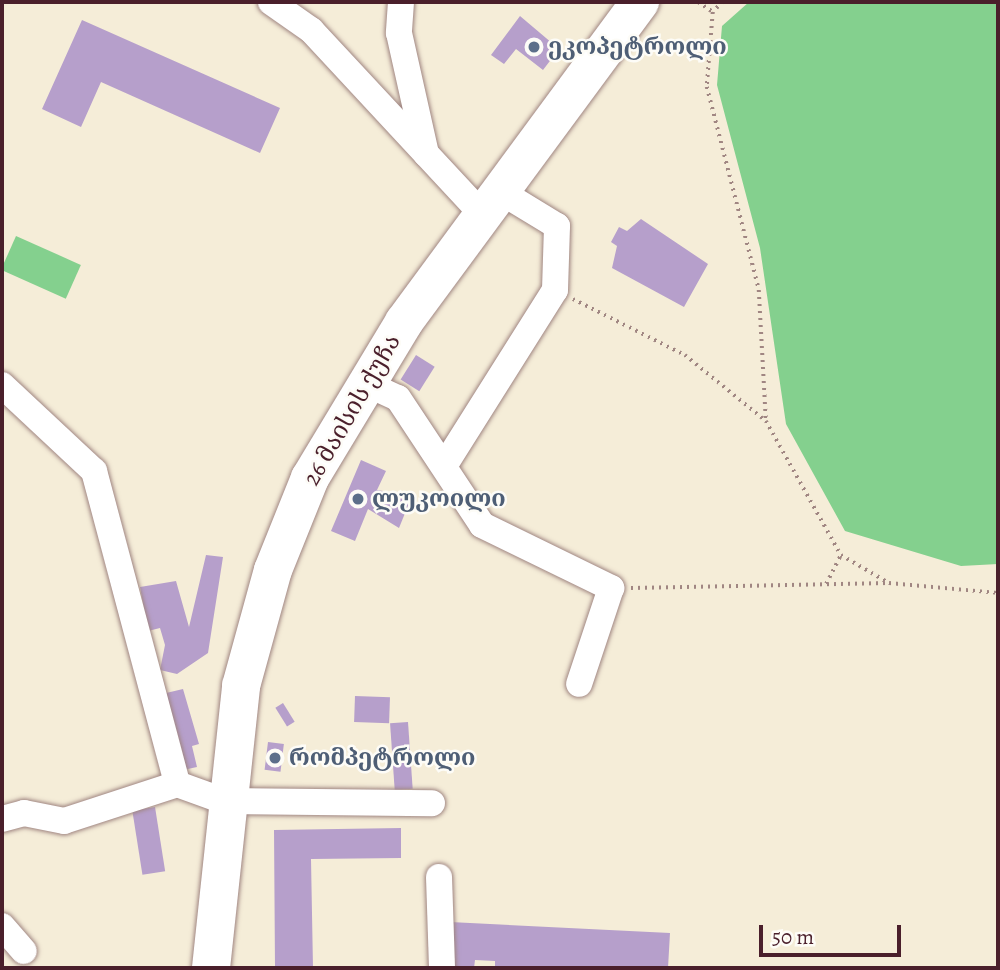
<!DOCTYPE html>
<meta charset="utf-8">
<style>
body{margin:0}
#map{position:relative;width:1000px;height:970px;overflow:hidden;background:#f5edd8;font-family:Alegreya,"Noto Serif Georgian",serif}
div>[style]{position:absolute}
.green>*{inset:0;background:#84d08e;transform-origin:0 0}
.building>*{inset:0;background:#b69fcb;transform-origin:0 0}
.path>*{height:3.5px;margin-top:-1.75px;transform-origin:0;background:repeating-linear-gradient(90deg,#a08682 0 2px,transparent 0 7px)}
.roads{filter:drop-shadow(0 0 2px #a08682) drop-shadow(0 0 2px #a08682)}
.minor>*{height:26px;margin:-13px;padding:0 13px;transform-origin:13px;border-radius:13px;background:#fff}
.highway>*{height:38px;margin:-19px;padding:0 19px;transform-origin:19px;border-radius:19px;background:#fff}
.dots>*{width:19px;height:19px;translate:-50% -50%;box-sizing:border-box;border:4px solid #fdfcf7;border-radius:50%}
span{translate:-50% -50%;white-space:nowrap;text-align:center;line-height:1.15;-webkit-text-stroke:5px #fdfcf7;paint-order:stroke}
.service-label{font-size:24px;color:#4e5e75;font-weight:700}
.left{translate:0 -50%;text-align:left}
.street-label{font-size:24px;color:#4a1f2b}
.frame{position:absolute;inset:0;border:4px solid #4a1f2b;pointer-events:none}
.scale{position:absolute;left:759px;top:925px;width:142px;height:32px;box-sizing:border-box;border:4px solid #4a1f2b;border-top:0;padding-left:9px;font-size:21px;line-height:24px;white-space:nowrap;color:#4a1f2b;-webkit-text-stroke:5px #fdfcf7;paint-order:stroke}
</style>
<div id="map">
<div class="green">
<div style="clip-path:polygon(749px 2px,998px 2px,998px 564px,961px 566px,845px 531px,786px 424px,760px 248px,717px 85px,722px 26px)"></div>
<div style="left:16px;top:236px;width:71px;height:37px;rotate:24deg"></div>
</div>
<div class="building">
<div style="clip-path:polygon(520px 16px,559px 49px,543px 70px,516px 49px,504px 64px,491px 55px)"></div>
<div style="clip-path:polygon(82px 20px,280px 108px,260px 153px,101px 82px,81px 127px,42px 109px)"></div>
<div style="clip-path:polygon(641px 219px,708px 264px,684px 307px,612px 268px,617px 246px,611px 242px,619px 227px,627px 231px)"></div>
<div style="left:416px;top:355px;width:22px;height:29px;rotate:32deg"></div>
<div style="clip-path:polygon(361px 460px,386px 471px,377px 490px,412px 496px,399px 528px,368px 509px,355px 541px,331px 531px)"></div>
<div style="clip-path:polygon(206px 555px,223px 557px,208px 653px,177px 674px,160px 670px,165px 645px,160px 628px,148px 631px,140px 587px,176px 581px,189px 627px)"></div>
<div style="clip-path:polygon(183px 689px,199px 744px,192px 746px,197px 767px,183px 770px,162px 694px)"></div>
<div style="left:355px;top:696px;width:35px;height:26px;rotate:2deg"></div>
<div style="left:283px;top:703px;width:22px;height:9px;rotate:58deg"></div>
<div style="left:408px;top:722px;width:67px;height:18px;rotate:86deg"></div>
<div style="left:268px;top:742px;width:16px;height:28px;rotate:7deg"></div>
<div style="left:155px;top:807px;width:65px;height:23px;rotate:81deg"></div>
<div style="clip-path:polygon(401px 828px,401px 858px,311px 859px,313px 968px,275px 968px,274px 830px)"></div>
<div style="clip-path:polygon(450px 922px,670px 933px,668px 968px,495px 968px,495px 961px,475px 960px,474px 968px,448px 968px)"></div>
</div>
<div class="path">
<div style="left:698px;top:2px;width:18px;rotate:34deg"></div>
<div style="left:723px;top:2px;width:14px;rotate:135deg"></div>
<div style="left:713px;top:12px;width:75px;rotate:94.6deg"></div>
<div style="left:707px;top:87px;width:210px;rotate:75.6deg"></div>
<div style="left:759px;top:290px;width:131px;rotate:86.9deg"></div>
<div style="left:766px;top:421px;width:154px;rotate:60.8deg"></div>
<div style="left:841px;top:555px;width:56px;rotate:30.3deg"></div>
<div style="left:889px;top:583px;width:109px;rotate:5.2deg"></div>
<div style="left:573px;top:299px;width:125px;rotate:26.6deg"></div>
<div style="left:685px;top:355px;width:104px;rotate:39.2deg"></div>
<div style="left:826px;top:584px;width:33px;rotate:-63deg"></div>
<div style="left:631px;top:588px;width:258px;rotate:-1.1deg"></div>
</div>
<div class="roads">
<div class="minor">
<div style="left:271px;top:2px;width:49px;rotate:35deg"></div>
<div style="left:311px;top:30px;width:250px;rotate:47.1deg"></div>
<div style="left:401px;top:2px;width:31px;rotate:94deg"></div>
<div style="left:399px;top:33px;width:124px;rotate:77.4deg"></div>
<div style="left:363px;top:382px;width:38px;rotate:25deg"></div>
<div style="left:398px;top:398px;width:152px;rotate:56.5deg"></div>
<div style="left:482px;top:525px;width:144px;rotate:26deg"></div>
<div style="left:611px;top:588px;width:101px;rotate:108.4deg"></div>
<div style="left:2px;top:385px;width:126px;rotate:43.1deg"></div>
<div style="left:94px;top:471px;width:324px;rotate:75.1deg"></div>
<div style="left:446px;top:463px;width:204px;rotate:-57.8deg"></div>
<div style="left:555px;top:290px;width:64px;rotate:-88.2deg"></div>
<div style="left:557px;top:226px;width:69px;rotate:-148.6deg"></div>
<div style="left:2px;top:819px;width:23px;rotate:-15deg"></div>
<div style="left:24px;top:813px;width:41px;rotate:11.3deg"></div>
<div style="left:64px;top:821px;width:119px;rotate:-18.1deg"></div>
<div style="left:177px;top:784px;width:50px;rotate:19.9deg"></div>
<div style="left:224px;top:801px;width:208px;rotate:0.6deg"></div>
<div style="left:439px;top:877px;width:91px;rotate:88.1deg"></div>
<div style="left:2px;top:926px;width:33px;rotate:49deg"></div>
</div>
<div class="highway">
<div style="left:211px;top:968px;width:284px;rotate:-83.9deg"></div>
<div style="left:241px;top:686px;width:120px;rotate:-74.6deg"></div>
<div style="left:273px;top:570px;width:99px;rotate:-68.1deg"></div>
<div style="left:310px;top:478px;width:182px;rotate:-58.9deg"></div>
<div style="left:404px;top:322px;width:398px;rotate:-53.6deg"></div>
</div>
</div>
<div class="dots">
<div style="left:534px;top:47px;background:#5c6f8a"></div>
<div style="left:358px;top:499px;background:#5c6f8a"></div>
<div style="left:275px;top:758px;background:#5c6f8a"></div>
</div>
<div class="service-label">
<span class="left" style="left:548px;top:47px">ეკოპეტროლი</span>
<span class="left" style="left:372px;top:499px">ლუკოილი</span>
<span class="left" style="left:289px;top:758px">რომპეტროლი</span>
</div>
<div class="street-label">
<span style="left:352px;top:410px;rotate:-60deg">26 მაისის ქუჩა</span>
</div>
<div class="frame"></div>
<div class="scale">50 m</div>
</div>
